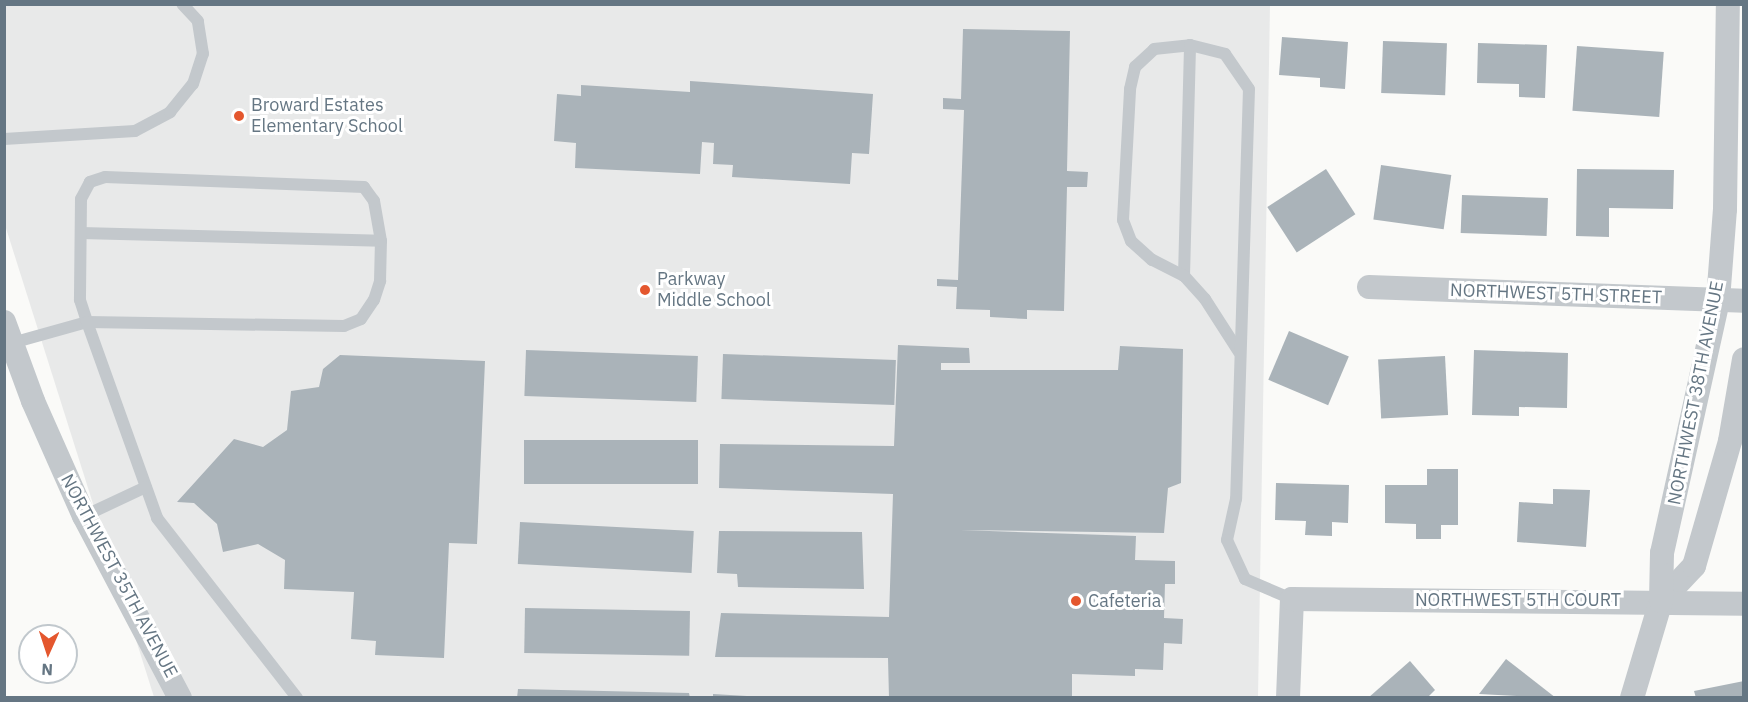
<!DOCTYPE html>
<style>
body{margin:0}
#map{position:relative;width:1748px;height:702px;overflow:hidden;background:#fafaf8;font-family:"IBM Plex Sans",sans-serif}
div>[style]{position:absolute}
.built>*{inset:0;background:#e8e9e9}
.building>*{inset:0;background:#aab3b9;transform-origin:0 0}
.path>*{height:4px;margin-top:-2px;transform-origin:0;background:repeating-linear-gradient(90deg,#bbbfc2 0 3px,transparent 0 6px)}
.lane>*{height:12px;margin:-6px;padding:0 6px;transform-origin:6px;border-radius:6px;background:#c3c8cc}
.street>*{height:24px;margin:-12px;padding:0 12px;transform-origin:12px;border-radius:12px;background:#c3c8cc}
.dots>*{width:16px;height:16px;translate:-50% -50%;box-sizing:border-box;border:3px solid #fff;border-radius:50%}
span{translate:-50% -50%;white-space:nowrap;text-align:center;line-height:1.15;-webkit-text-stroke:6px #fff;paint-order:stroke}
.poi-label{font-size:18px;color:#657683}
.left{translate:0 -50%;text-align:left}
.street-label{font-size:18px;color:#657683}
.frame{position:absolute;inset:0;border:6px solid #657683;pointer-events:none}
.north{position:absolute;left:18px;top:624px;width:60px;height:60px;box-sizing:border-box;background:#fff;border:2px solid #c1c8cd;border-radius:50%;rotate:183deg;font-size:16px;font-weight:700;line-height:24px;text-align:center;color:#657683}
.north::after{content:'';display:block;margin:auto;width:21px;height:27px;background:#e4572e;clip-path:polygon(50% 0,100% 100%,50% 72%,0 100%)}
</style>
<div id="map">
<div class="built">
<div style="clip-path:polygon(4px 5px,1270px 5px,1258px 697px,154px 697px,5px 225px)"></div>
</div>
<div class="building">
<div style="clip-path:polygon(963px 29px,1070px 31px,1067px 171px,1088px 172px,1087px 187px,1067px 187px,1064px 311px,1027px 310px,1027px 319px,990px 317px,990px 310px,956px 309px,957px 287px,937px 286px,937px 279px,958px 280px,964px 110px,943px 109px,943px 98px,961px 99px)"></div>
<div style="clip-path:polygon(1282px 37px,1348px 42px,1345px 89px,1320px 87px,1320px 78px,1279px 75px)"></div>
<div style="left:1383px;top:41px;width:64px;height:52px;rotate:2deg"></div>
<div style="clip-path:polygon(1478px 43px,1547px 45px,1545px 98px,1519px 97px,1519px 84px,1477px 83px)"></div>
<div style="left:1577px;top:46px;width:87px;height:65px;rotate:4deg"></div>
<div style="clip-path:polygon(690px 81px,873px 94px,869px 154px,852px 153px,850px 184px,732px 177px,733px 165px,713px 164px,714px 143px,702px 142px,700px 174px,575px 168px,576px 143px,554px 141px,557px 94px,581px 96px,581px 85px,690px 92px)"></div>
<div style="left:1381px;top:165px;width:71px;height:55px;rotate:8deg"></div>
<div style="left:1326px;top:169px;width:54px;height:70px;rotate:57deg"></div>
<div style="clip-path:polygon(1577px 169px,1674px 170px,1673px 209px,1609px 208px,1609px 237px,1576px 236px)"></div>
<div style="left:1462px;top:195px;width:86px;height:38px;rotate:2deg"></div>
<div style="left:1289px;top:331px;width:65px;height:53px;rotate:23deg"></div>
<div style="clip-path:polygon(898px 345px,969px 348px,970px 363px,941px 363px,941px 370px,1118px 370px,1120px 346px,1183px 349px,1181px 483px,1168px 488px,1164px 533px,960px 530px,1136px 536px,1135px 560px,1175px 561px,1175px 584px,1165px 584px,1164px 618px,1183px 619px,1182px 644px,1164px 643px,1163px 670px,1135px 669px,1135px 676px,1072px 674px,1072px 698px,889px 698px,888px 658px,715px 657px,721px 613px,889px 617px,893px 494px,719px 488px,720px 444px,894px 446px)"></div>
<div style="left:526px;top:350px;width:172px;height:46px;rotate:2deg"></div>
<div style="clip-path:polygon(1474px 350px,1568px 353px,1567px 408px,1519px 407px,1519px 416px,1472px 415px)"></div>
<div style="left:723px;top:354px;width:173px;height:45px;rotate:2deg"></div>
<div style="clip-path:polygon(340px 355px,485px 361px,477px 544px,449px 543px,444px 658px,375px 655px,376px 641px,351px 639px,354px 592px,284px 589px,285px 560px,258px 544px,223px 552px,217px 524px,194px 503px,177px 502px,234px 439px,263px 447px,287px 430px,291px 391px,319px 387px,323px 369px)"></div>
<div style="left:1445px;top:356px;width:59px;height:67px;rotate:87deg"></div>
<div style="left:524px;top:440px;width:174px;height:44px"></div>
<div style="clip-path:polygon(1427px 469px,1458px 469px,1458px 525px,1441px 525px,1441px 539px,1416px 539px,1416px 524px,1385px 523px,1385px 485px,1427px 485px)"></div>
<div style="clip-path:polygon(1276px 483px,1349px 485px,1348px 523px,1332px 522px,1332px 536px,1305px 535px,1306px 521px,1275px 520px)"></div>
<div style="clip-path:polygon(1553px 489px,1590px 490px,1586px 547px,1517px 542px,1519px 502px,1553px 504px)"></div>
<div style="left:520px;top:522px;width:174px;height:42px;rotate:3deg"></div>
<div style="clip-path:polygon(719px 531px,862px 532px,864px 589px,738px 587px,737px 574px,717px 573px)"></div>
<div style="left:525px;top:608px;width:165px;height:45px;rotate:1deg"></div>
<div style="clip-path:polygon(1506px 659px,1556px 698px,1479px 694px)"></div>
<div style="clip-path:polygon(1410px 661px,1435px 690px,1427px 698px,1368px 698px)"></div>
<div style="clip-path:polygon(1744px 681px,1744px 698px,1696px 698px,1694px 691px)"></div>
<div style="clip-path:polygon(518px 689px,689px 693px,690px 698px,517px 698px)"></div>
<div style="clip-path:polygon(713px 694px,747px 696px,747px 698px,713px 698px)"></div>
</div>
<div class="path">
<div style="left:4px;top:533px;width:15px;rotate:90deg"></div>
</div>
<div class="lane">
<div style="left:4px;top:139px;width:131px;rotate:-3.5deg"></div>
<div style="left:135px;top:131px;width:40px;rotate:-28deg"></div>
<div style="left:170px;top:112px;width:36px;rotate:-51deg"></div>
<div style="left:193px;top:84px;width:32px;rotate:-72deg"></div>
<div style="left:203px;top:54px;width:33px;rotate:-99deg"></div>
<div style="left:198px;top:21px;width:23px;rotate:-133deg"></div>
<div style="left:81px;top:233px;width:300px;rotate:1.5deg"></div>
<div style="left:1184px;top:276px;width:231px;rotate:-88.5deg"></div>
<div style="left:12px;top:343px;width:78px;rotate:-15.6deg"></div>
<div style="left:87px;top:322px;width:257px;rotate:0.9deg"></div>
<div style="left:344px;top:326px;width:18px;rotate:-22deg"></div>
<div style="left:361px;top:319px;width:23px;rotate:-56deg"></div>
<div style="left:374px;top:300px;width:20px;rotate:-72deg"></div>
<div style="left:380px;top:281px;width:40px;rotate:-88.6deg"></div>
<div style="left:381px;top:241px;width:41px;rotate:-99.9deg"></div>
<div style="left:374px;top:201px;width:17px;rotate:-126deg"></div>
<div style="left:364px;top:187px;width:259px;rotate:-177.8deg"></div>
<div style="left:105px;top:177px;width:16px;rotate:162deg"></div>
<div style="left:90px;top:182px;width:19px;rotate:118deg"></div>
<div style="left:81px;top:199px;width:101px;rotate:90.6deg"></div>
<div style="left:80px;top:300px;width:23px;rotate:72deg"></div>
<div style="left:87px;top:322px;width:208px;rotate:70.3deg"></div>
<div style="left:157px;top:518px;width:228px;rotate:52.1deg"></div>
<div style="left:1239px;top:352px;width:63px;rotate:-122.7deg"></div>
<div style="left:1205px;top:299px;width:31px;rotate:-132deg"></div>
<div style="left:1184px;top:276px;width:36px;rotate:-153deg"></div>
<div style="left:1152px;top:260px;width:28px;rotate:-138deg"></div>
<div style="left:1131px;top:241px;width:22px;rotate:-111deg"></div>
<div style="left:1123px;top:220px;width:131px;rotate:-86.9deg"></div>
<div style="left:1130px;top:89px;width:23px;rotate:-77deg"></div>
<div style="left:1135px;top:67px;width:26px;rotate:-43deg"></div>
<div style="left:1154px;top:49px;width:36px;rotate:-6deg"></div>
<div style="left:1190px;top:45px;width:36px;rotate:14deg"></div>
<div style="left:1225px;top:54px;width:42px;rotate:55.6deg"></div>
<div style="left:1249px;top:89px;width:410px;rotate:91.8deg"></div>
<div style="left:1236px;top:499px;width:42px;rotate:102.4deg"></div>
<div style="left:1227px;top:540px;width:43px;rotate:65.2deg"></div>
<div style="left:1245px;top:579px;width:51px;rotate:23.1deg"></div>
<div style="left:84px;top:516px;width:68px;rotate:-25.1deg"></div>
</div>
<div class="street">
<div style="left:1369px;top:287px;width:375px;rotate:2.1deg"></div>
<div style="left:4px;top:322px;width:84px;rotate:69.8deg"></div>
<div style="left:33px;top:401px;width:126px;rotate:66.1deg"></div>
<div style="left:84px;top:516px;width:206px;rotate:62.2deg"></div>
<div style="left:1661px;top:601px;width:48px;rotate:-46.7deg"></div>
<div style="left:1694px;top:566px;width:130px;rotate:-73.9deg"></div>
<div style="left:1730px;top:441px;width:83px;rotate:-80.3deg"></div>
<div style="left:1288px;top:698px;width:99px;rotate:-87.7deg"></div>
<div style="left:1292px;top:599px;width:452px;rotate:0.6deg"></div>
<div style="left:1632px;top:698px;width:101px;rotate:-73.4deg"></div>
<div style="left:1661px;top:601px;width:48px;rotate:-88.8deg"></div>
<div style="left:1662px;top:553px;width:259px;rotate:-77.5deg"></div>
<div style="left:1718px;top:300px;width:91px;rotate:-85.6deg"></div>
<div style="left:1725px;top:209px;width:205px;rotate:-89.2deg"></div>
</div>
<div class="dots">
<div style="left:239px;top:116px;background:#e4572e"></div>
<div style="left:645px;top:290px;background:#e4572e"></div>
<div style="left:1076px;top:601px;background:#e4572e"></div>
</div>
<div class="poi-label">
<span class="left" style="left:251px;top:116px">Broward Estates<br>Elementary School</span>
<span class="left" style="left:657px;top:290px">Parkway<br>Middle School</span>
<span class="left" style="left:1088px;top:601px">Cafeteria</span>
</div>
<div class="street-label">
<span style="left:1556px;top:294px;rotate:2deg">NORTHWEST 5TH STREET</span>
<span style="left:1696px;top:393px;rotate:-79deg">NORTHWEST 38TH AVENUE</span>
<span style="left:119px;top:576px;rotate:62deg">NORTHWEST 35TH AVENUE</span>
<span style="left:1518px;top:600px">NORTHWEST 5TH COURT</span>
</div>
<div class="frame"></div>
<div class="north">N</div>
</div>
